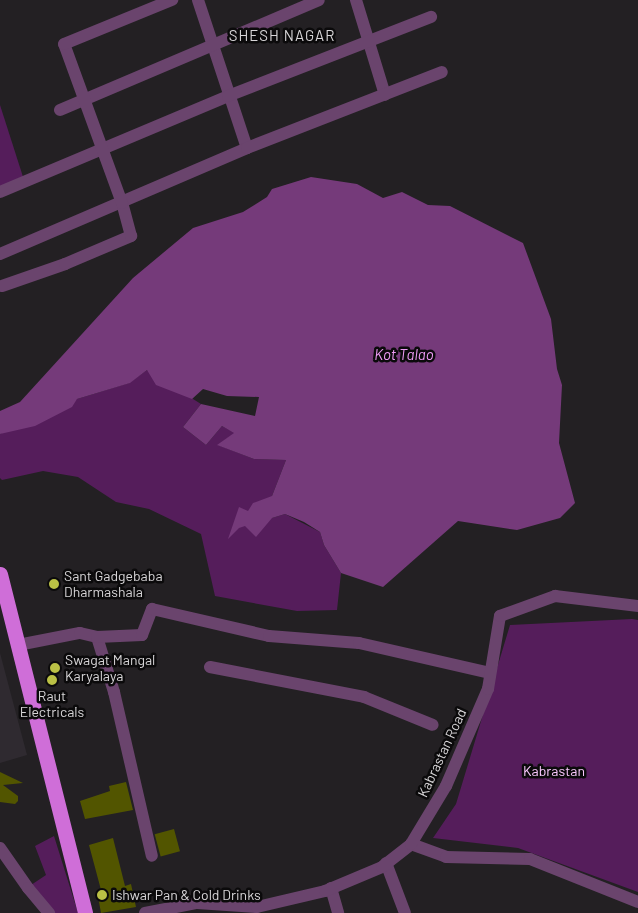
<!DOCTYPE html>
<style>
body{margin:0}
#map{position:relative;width:638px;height:913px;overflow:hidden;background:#232023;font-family:Barlow,sans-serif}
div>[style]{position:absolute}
.built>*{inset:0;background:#2f2a30}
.green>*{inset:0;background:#551d5b}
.water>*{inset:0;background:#753a7a}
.building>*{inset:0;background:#525500;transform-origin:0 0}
.minor>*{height:12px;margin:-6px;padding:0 6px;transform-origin:6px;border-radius:6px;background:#6a446d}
.highway>*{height:15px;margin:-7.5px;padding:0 7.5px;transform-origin:7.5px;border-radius:7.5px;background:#cf6ed8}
.dots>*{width:14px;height:14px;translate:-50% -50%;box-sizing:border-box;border:2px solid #0b0a0b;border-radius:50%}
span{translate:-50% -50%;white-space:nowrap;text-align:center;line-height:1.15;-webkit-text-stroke:5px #0b0a0b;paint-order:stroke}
.poi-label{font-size:14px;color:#d8d6d8}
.left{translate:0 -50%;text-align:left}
.street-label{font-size:14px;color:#d8d6d8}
.park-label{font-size:14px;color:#fbc9ff}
.neighbourhood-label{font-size:15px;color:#d8d6d8;letter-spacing:1px}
.water-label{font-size:15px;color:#ee9bf5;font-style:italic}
</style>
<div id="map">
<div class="built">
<div style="clip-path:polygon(0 653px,27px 755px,0 763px)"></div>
</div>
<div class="green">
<div style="clip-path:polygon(0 105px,24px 180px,0 188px)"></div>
<div style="clip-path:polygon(147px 370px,201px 404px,183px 427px,206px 445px,222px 426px,235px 433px,218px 445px,254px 459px,286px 460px,272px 496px,272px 518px,285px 514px,320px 532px,324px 545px,341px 573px,337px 610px,297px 611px,215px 596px,201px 534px,149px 509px,116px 502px,78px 477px,43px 471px,2px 480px,0 478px,0 434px,77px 399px,129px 383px)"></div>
<div style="clip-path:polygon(632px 619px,638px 620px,638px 892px,518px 848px,433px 838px,456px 804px,510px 625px)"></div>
<div style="clip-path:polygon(54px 836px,78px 913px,54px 913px,31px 885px,46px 875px,35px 846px)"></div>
</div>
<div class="water">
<div style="clip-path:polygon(311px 177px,357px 184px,383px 198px,402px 192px,428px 205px,450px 206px,523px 243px,551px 319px,557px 369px,562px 385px,559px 443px,575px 503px,560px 518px,517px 530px,458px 521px,383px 587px,341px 573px,324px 545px,320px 532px,304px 522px,285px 514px,272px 518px,256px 537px,245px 526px,239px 528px,228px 539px,239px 507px,248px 511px,253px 503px,272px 496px,286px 460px,254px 459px,217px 445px,234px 433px,222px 426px,206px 445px,183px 427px,201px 404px,255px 416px,259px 397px,227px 396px,203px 389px,192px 399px,156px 385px,147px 370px,130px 383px,77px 399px,72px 407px,35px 426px,0 434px,0 411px,20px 402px,133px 278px,193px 228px,243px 212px,267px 197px,272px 189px)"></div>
</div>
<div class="building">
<div style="clip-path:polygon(0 772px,23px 783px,3px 785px,18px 796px,18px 801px,15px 804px,0 802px)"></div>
<div style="clip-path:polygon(126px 782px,133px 810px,85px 819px,80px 801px,110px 791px,109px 786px)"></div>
<div style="left:174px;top:829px;width:23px;height:20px;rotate:75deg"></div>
<div style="clip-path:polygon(113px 838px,125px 886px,131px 884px,136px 907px,101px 913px,97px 891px,101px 890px,89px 845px)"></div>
</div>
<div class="minor">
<div style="left:198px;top:0;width:156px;rotate:71.7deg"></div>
<div style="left:356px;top:0;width:99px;rotate:73deg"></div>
<div style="left:60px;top:110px;width:281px;rotate:-23deg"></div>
<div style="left:0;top:192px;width:247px;rotate:-22.8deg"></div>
<div style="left:228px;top:96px;width:218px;rotate:-21.3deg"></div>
<div style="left:0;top:254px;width:269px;rotate:-23.2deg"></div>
<div style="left:247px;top:148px;width:209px;rotate:-21.3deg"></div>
<div style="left:2px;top:286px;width:67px;rotate:-19.2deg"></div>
<div style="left:65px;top:264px;width:72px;rotate:-23deg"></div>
<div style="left:131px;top:236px;width:34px;rotate:-105deg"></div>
<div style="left:122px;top:203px;width:169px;rotate:-110deg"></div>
<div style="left:64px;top:44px;width:117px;rotate:-22.2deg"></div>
<div style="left:97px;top:637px;width:58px;rotate:72.8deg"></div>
<div style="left:114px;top:692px;width:168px;rotate:77deg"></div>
<div style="left:18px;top:645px;width:63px;rotate:-11deg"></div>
<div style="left:80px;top:633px;width:17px;rotate:13deg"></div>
<div style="left:97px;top:637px;width:45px;rotate:-2.5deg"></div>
<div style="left:142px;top:635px;width:28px;rotate:-69deg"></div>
<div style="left:152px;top:609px;width:120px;rotate:13deg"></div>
<div style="left:269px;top:636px;width:90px;rotate:4.4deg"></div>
<div style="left:359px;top:643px;width:134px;rotate:12.9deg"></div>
<div style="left:210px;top:667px;width:157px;rotate:11deg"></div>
<div style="left:364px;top:697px;width:74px;rotate:22.1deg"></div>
<div style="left:411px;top:844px;width:37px;rotate:20deg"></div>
<div style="left:446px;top:857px;width:84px;rotate:1.4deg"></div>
<div style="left:530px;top:859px;width:116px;rotate:21.7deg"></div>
<div style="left:0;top:848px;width:49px;rotate:55deg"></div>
<div style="left:28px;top:888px;width:33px;rotate:50deg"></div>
<div style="left:386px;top:863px;width:53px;rotate:69.2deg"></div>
<div style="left:331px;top:888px;width:26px;rotate:74deg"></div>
<div style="left:145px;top:913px;width:53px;rotate:-10.9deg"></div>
<div style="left:197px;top:903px;width:60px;rotate:3.8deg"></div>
<div style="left:257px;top:907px;width:70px;rotate:-13.2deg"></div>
<div style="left:325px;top:891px;width:62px;rotate:-22.8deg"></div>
<div style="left:382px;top:867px;width:37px;rotate:-38deg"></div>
<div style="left:411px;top:844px;width:68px;rotate:-58.9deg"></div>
<div style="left:446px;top:786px;width:106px;rotate:-66.6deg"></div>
<div style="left:488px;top:689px;width:74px;rotate:-80.7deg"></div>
<div style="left:500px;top:616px;width:59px;rotate:-20deg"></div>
<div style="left:555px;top:596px;width:84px;rotate:6.9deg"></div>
</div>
<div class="highway">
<div style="left:0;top:574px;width:349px;rotate:75.9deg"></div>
</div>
<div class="dots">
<div style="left:54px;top:584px;background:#bac045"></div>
<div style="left:55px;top:668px;background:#bac045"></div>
<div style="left:52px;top:680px;background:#bac045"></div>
<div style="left:102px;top:895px;background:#bac045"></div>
</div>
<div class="poi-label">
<span class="left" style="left:64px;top:584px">Sant Gadgebaba<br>Dharmashala</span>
<span class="left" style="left:65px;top:668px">Swagat Mangal<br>Karyalaya</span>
<span style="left:52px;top:704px">Raut<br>Electricals</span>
<span class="left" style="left:112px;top:895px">Ishwar Pan &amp; Cold Drinks</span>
</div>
<div class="street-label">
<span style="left:442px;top:753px;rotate:-65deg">Kabrastan Road</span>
</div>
<div class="park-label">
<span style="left:554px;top:771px">Kabrastan</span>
</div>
<div class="neighbourhood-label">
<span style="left:282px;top:36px">SHESH NAGAR</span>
</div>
<div class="water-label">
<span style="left:404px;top:355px">Kot Talao</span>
</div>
</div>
